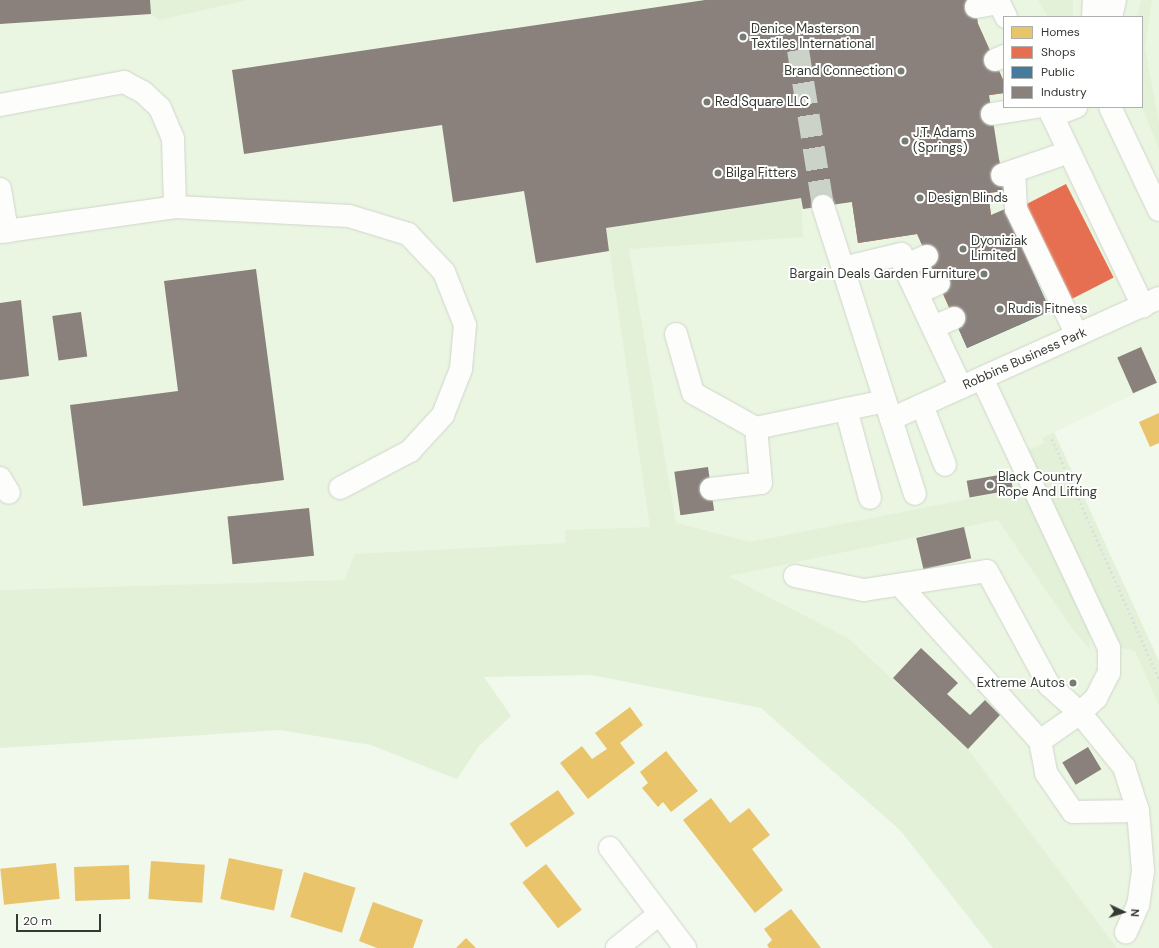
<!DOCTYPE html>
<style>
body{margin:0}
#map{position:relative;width:1159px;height:948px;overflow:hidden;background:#f1f8ec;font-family:"DM Sans",sans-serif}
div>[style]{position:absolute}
.built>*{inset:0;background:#eaf6e1}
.green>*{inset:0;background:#e2f1d8}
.homes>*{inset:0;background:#e9c46a;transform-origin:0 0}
.shops>*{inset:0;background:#e76f51;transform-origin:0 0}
.public>*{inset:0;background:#457b9d;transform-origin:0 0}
.industry>*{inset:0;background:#8a817c;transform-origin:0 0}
.minor-tunnel>*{height:22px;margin-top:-11px;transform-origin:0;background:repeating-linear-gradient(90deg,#cbd2c7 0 22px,transparent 0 33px)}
.path>*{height:2.5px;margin-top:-1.25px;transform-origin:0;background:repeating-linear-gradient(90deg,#dddfdc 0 2px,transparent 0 5px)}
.roads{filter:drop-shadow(0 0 1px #d0d5cc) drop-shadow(0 0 1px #d0d5cc)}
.minor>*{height:22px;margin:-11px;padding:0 11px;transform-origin:11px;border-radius:11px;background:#fdfefc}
.dots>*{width:11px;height:11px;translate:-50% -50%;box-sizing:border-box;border:2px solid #fff;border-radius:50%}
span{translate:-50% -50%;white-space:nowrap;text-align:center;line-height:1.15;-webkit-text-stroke:4px #fff;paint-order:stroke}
.poi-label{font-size:13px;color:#343931}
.left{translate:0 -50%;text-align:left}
.right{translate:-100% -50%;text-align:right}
.street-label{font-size:13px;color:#343931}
.legend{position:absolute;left:1003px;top:16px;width:140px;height:92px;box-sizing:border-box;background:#fff;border:1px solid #aeb0ad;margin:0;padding:5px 7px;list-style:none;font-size:12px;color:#343931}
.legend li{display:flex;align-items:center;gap:8px;height:20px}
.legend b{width:20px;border:1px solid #aeb0ad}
.north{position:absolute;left:1103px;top:892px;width:40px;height:40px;-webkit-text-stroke:3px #fff;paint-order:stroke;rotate:94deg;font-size:11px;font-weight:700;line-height:16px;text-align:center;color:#343931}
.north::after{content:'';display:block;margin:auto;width:14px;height:18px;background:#343931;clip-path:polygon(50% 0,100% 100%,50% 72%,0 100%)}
.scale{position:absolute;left:16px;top:914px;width:85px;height:18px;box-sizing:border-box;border:2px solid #343931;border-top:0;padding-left:5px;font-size:12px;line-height:14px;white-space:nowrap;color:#343931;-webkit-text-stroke:3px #fff;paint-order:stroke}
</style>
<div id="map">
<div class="built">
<div style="clip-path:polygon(evenodd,0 0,1159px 0,1159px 382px,1042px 438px,1159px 706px,1159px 948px,1117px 948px,968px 749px,848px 638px,728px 575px,650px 527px,565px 530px,565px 543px,344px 580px,0 590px,0 0,1004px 17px,1142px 17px,1142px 107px,1004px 107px,1004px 17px)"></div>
</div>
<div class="green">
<div style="clip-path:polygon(150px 0,248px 0,159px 20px,151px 14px)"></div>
<div style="clip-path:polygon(1038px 0,1073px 0,1073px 17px,1048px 17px)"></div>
<div style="clip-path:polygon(1141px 0,1152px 0,1145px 48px,1159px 124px,1159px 149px,1142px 107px,1142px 17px,1137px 17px)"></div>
<div style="clip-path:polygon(801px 198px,803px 237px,629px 249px,676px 523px,750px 542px,1024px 488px,1089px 629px,1090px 649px,1073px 630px,998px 520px,729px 576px,848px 638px,968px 749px,1117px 948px,993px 948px,900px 830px,761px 708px,591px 675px,484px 677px,511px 716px,479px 746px,457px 779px,371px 745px,280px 730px,0 748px,0 590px,344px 580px,355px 554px,565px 543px,565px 530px,650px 527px,606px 228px)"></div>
<div style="clip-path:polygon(1054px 432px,1159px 661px,1159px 706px,1135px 651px,1116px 647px,1021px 453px,1044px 443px,1042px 438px)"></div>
</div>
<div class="homes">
<div style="clip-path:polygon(1159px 413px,1159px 443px,1150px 447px,1139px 422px)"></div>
<div style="clip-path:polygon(630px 707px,643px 725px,620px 743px,635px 763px,588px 799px,560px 763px,582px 746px,592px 759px,607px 749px,595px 733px)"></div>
<div style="clip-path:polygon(666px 751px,698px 791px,671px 812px,663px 802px,658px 807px,642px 788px,648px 783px,640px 772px)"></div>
<div style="left:558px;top:790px;width:29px;height:59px;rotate:55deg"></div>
<div style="clip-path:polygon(711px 798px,730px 823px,749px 808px,770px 835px,752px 849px,783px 890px,755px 913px,683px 820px)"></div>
<div style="left:229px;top:858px;width:55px;height:42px;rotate:12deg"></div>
<div style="left:151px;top:861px;width:54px;height:38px;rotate:4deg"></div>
<div style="left:56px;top:863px;width:36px;height:56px;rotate:84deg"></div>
<div style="left:546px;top:864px;width:58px;height:30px;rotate:52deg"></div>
<div style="left:129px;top:865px;width:34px;height:55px;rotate:88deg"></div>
<div style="left:304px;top:872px;width:54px;height:47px;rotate:17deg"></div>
<div style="clip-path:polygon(373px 902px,423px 920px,413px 948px,377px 948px,359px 941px)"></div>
<div style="clip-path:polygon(791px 909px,821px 948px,769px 948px,767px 945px,772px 940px,764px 929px)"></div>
<div style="clip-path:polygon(466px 938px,476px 948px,456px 948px)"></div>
</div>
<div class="shops">
<div style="clip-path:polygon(978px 24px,1004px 82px,1004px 93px,811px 122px,798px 50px)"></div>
<div style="clip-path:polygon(999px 159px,1004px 191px,988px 193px,991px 215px,917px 234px,858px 243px,849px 182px)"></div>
<div style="left:1066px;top:184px;width:105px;height:47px;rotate:63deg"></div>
<div style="left:1019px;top:241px;width:32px;height:91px;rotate:66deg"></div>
</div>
<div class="public">
<div style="left:1032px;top:270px;width:45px;height:91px;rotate:66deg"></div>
</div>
<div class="industry">
<div style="clip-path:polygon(0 0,150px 0,151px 14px,0 24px)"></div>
<div style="clip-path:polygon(705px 0,975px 0,978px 24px,1004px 82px,1004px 93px,989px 95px,1004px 191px,988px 193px,991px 215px,1005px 209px,1050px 311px,967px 348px,917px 234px,858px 243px,852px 202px,803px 209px,801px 198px,626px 225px,606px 228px,609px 251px,536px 263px,524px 191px,453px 202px,442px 125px,244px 154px,232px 70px)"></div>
<div style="clip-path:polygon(256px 269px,284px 480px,83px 506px,70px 405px,178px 391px,164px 281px)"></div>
<div style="clip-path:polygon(21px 300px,29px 376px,0 380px,0 303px)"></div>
<div style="left:81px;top:312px;width:45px;height:29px;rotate:82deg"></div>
<div style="left:1141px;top:347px;width:39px;height:26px;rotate:66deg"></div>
<div style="left:708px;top:467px;width:44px;height:34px;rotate:82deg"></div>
<div style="left:1010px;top:473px;width:17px;height:44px;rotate:80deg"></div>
<div style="left:309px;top:508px;width:48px;height:82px;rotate:84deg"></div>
<div style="left:964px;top:527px;width:32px;height:49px;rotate:77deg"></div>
<div style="clip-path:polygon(921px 648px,958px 683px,947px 694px,970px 715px,985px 700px,1000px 715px,968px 749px,893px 678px)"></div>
<div style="left:1088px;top:747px;width:26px;height:30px;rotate:59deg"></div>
</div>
<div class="minor-tunnel">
<div style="left:798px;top:50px;width:158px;rotate:80.9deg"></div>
</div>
<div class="path">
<div style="left:1052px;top:439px;width:262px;rotate:65.9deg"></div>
</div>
<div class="roads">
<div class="minor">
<div style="left:976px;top:7px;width:23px;rotate:-10deg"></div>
<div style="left:999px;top:3px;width:16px;rotate:63deg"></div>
<div style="left:1093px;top:17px;width:17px;rotate:-87deg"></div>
<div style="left:1111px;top:17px;width:17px;rotate:-77deg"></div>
<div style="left:995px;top:60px;width:10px;rotate:-24deg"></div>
<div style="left:0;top:105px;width:126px;rotate:-10.5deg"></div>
<div style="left:124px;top:82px;width:21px;rotate:28deg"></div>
<div style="left:143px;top:92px;width:23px;rotate:43deg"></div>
<div style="left:160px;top:108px;width:34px;rotate:67deg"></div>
<div style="left:173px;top:139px;width:68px;rotate:88.3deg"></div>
<div style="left:1048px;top:107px;width:221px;rotate:64.5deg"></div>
<div style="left:1110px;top:107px;width:114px;rotate:64.6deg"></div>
<div style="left:992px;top:114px;width:45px;rotate:-9deg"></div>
<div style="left:1052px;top:116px;width:26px;rotate:-21deg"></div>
<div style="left:1014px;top:171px;width:38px;rotate:87deg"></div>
<div style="left:1016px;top:209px;width:140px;rotate:64.2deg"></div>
<div style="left:1002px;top:175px;width:71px;rotate:-18.9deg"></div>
<div style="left:0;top:189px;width:43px;rotate:80.5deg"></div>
<div style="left:823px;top:206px;width:302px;rotate:72.3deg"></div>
<div style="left:0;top:232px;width:177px;rotate:-8.1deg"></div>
<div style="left:175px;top:207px;width:174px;rotate:3deg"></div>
<div style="left:349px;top:216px;width:62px;rotate:17deg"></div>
<div style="left:408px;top:234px;width:52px;rotate:46.5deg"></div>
<div style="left:444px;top:272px;width:57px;rotate:68.4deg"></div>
<div style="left:465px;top:325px;width:44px;rotate:95.2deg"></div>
<div style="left:461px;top:369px;width:49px;rotate:111.4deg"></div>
<div style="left:443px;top:415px;width:49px;rotate:132.5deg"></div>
<div style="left:410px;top:451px;width:79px;rotate:152.1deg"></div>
<div style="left:927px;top:256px;width:25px;rotate:157deg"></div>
<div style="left:904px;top:266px;width:134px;rotate:64.8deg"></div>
<div style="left:843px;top:268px;width:60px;rotate:-13.6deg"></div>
<div style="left:917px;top:293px;width:24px;rotate:-24deg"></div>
<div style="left:933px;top:327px;width:23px;rotate:-23deg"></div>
<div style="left:676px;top:334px;width:61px;rotate:73.9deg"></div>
<div style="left:693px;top:393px;width:72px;rotate:29.1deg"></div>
<div style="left:756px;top:428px;width:132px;rotate:-11.8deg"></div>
<div style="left:922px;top:405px;width:64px;rotate:69deg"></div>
<div style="left:846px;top:409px;width:92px;rotate:74.9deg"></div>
<div style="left:891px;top:419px;width:294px;rotate:-24.3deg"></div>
<div style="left:0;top:478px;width:17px;rotate:59deg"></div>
<div style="left:711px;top:489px;width:50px;rotate:-6.8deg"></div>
<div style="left:761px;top:483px;width:55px;rotate:-95.2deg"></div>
<div style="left:795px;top:576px;width:70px;rotate:11.5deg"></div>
<div style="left:864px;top:590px;width:124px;rotate:-8.8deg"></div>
<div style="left:987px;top:571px;width:130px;rotate:61.5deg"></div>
<div style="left:1049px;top:685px;width:42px;rotate:42.1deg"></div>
<div style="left:1080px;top:713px;width:22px;rotate:-43deg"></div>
<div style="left:1096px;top:698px;width:28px;rotate:-63deg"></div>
<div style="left:1109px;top:673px;width:25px;rotate:-90deg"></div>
<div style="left:1109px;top:648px;width:298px;rotate:-115.2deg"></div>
<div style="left:900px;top:585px;width:210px;rotate:48.1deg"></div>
<div style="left:1040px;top:741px;width:33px;rotate:79deg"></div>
<div style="left:1046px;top:773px;width:47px;rotate:55.3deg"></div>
<div style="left:1073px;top:812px;width:65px;rotate:-0.9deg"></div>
<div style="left:1138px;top:811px;width:60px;rotate:85.2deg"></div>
<div style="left:1143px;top:871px;width:34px;rotate:98deg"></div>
<div style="left:1138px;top:905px;width:30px;rotate:114deg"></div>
<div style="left:1040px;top:741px;width:49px;rotate:-35deg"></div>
<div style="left:1080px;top:713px;width:70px;rotate:50.8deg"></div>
<div style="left:1124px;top:767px;width:46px;rotate:72.3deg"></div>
<div style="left:610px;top:848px;width:125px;rotate:53.1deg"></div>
<div style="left:617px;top:948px;width:53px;rotate:-38.8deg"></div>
</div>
</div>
<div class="dots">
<div style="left:743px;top:37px;background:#767c72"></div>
<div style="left:901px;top:71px;background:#767c72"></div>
<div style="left:707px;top:102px;background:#767c72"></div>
<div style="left:905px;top:141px;background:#767c72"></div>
<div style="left:718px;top:173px;background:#767c72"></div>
<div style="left:920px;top:198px;background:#767c72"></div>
<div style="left:963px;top:249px;background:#767c72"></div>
<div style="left:984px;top:274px;background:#767c72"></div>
<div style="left:1000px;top:309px;background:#767c72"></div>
<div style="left:990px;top:485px;background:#767c72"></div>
<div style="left:1073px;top:683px;background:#767c72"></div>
</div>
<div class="poi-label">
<span class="left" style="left:751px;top:37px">Denice Masterson<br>Textiles International</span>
<span class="right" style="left:893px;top:71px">Brand Connection</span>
<span class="left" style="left:715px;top:102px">Red Square LLC</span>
<span class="left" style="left:913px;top:141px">J.T. Adams<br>(Springs)</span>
<span class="left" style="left:726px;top:173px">Bilga Fitters</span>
<span class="left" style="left:928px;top:198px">Design Blinds</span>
<span class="left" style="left:971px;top:249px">Dyoniziak<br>Limited</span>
<span class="right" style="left:976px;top:274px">Bargain Deals Garden Furniture</span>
<span class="left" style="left:1008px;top:309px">Rudis Fitness</span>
<span class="left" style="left:998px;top:485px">Black Country<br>Rope And Lifting</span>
<span class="right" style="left:1065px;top:683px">Extreme Autos</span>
</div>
<div class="street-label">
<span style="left:1025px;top:359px;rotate:-24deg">Robbins Business Park</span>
</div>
<ul class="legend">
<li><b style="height:11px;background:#e9c46a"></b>Homes</li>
<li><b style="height:11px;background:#e76f51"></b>Shops</li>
<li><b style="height:11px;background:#457b9d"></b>Public</li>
<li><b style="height:11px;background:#8a817c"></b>Industry</li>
</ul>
<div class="north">N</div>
<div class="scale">20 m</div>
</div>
